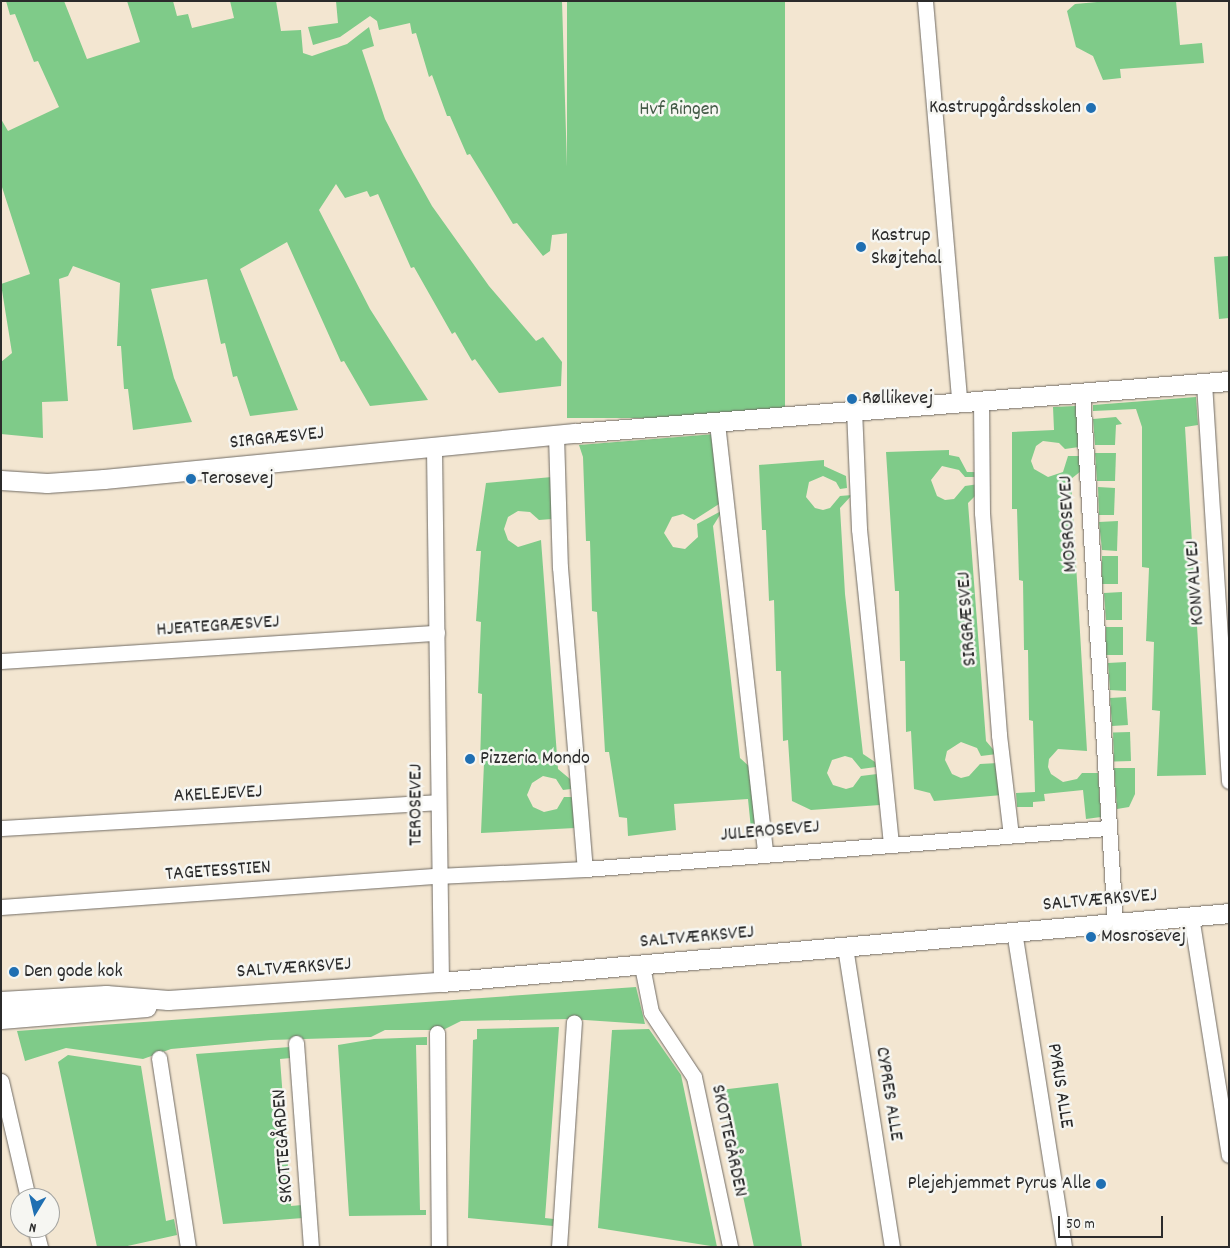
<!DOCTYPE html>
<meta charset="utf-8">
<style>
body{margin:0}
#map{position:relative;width:1230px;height:1248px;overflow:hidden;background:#f3e6d1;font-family:Dekko,sans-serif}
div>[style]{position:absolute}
.green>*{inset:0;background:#7fcb89;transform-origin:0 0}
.roads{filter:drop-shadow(0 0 1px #716c65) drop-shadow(0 0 1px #716c65)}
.minor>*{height:15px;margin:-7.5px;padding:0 7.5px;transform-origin:7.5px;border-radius:7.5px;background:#fff}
.tertiary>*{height:19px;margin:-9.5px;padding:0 9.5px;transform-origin:9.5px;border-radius:9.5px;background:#fff}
.dots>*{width:14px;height:14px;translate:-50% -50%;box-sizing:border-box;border:2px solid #f6f6f2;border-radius:50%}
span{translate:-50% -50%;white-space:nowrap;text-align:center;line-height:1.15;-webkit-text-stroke:5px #f6f6f2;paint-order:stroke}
.poi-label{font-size:20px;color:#2b2b2b}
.right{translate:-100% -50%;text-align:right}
.left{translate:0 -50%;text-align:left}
.park-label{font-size:20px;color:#445b47}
.street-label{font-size:20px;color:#2b2b2b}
.frame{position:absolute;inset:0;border:2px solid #2b2b2b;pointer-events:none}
.north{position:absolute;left:10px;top:1188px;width:50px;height:50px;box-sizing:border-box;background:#f6f6f2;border:1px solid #a5a5a2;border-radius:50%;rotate:189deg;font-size:14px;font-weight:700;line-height:20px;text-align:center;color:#2b2b2b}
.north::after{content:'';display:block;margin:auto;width:18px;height:22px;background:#1f6fb2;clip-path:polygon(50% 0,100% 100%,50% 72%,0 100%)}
.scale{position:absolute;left:1058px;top:1216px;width:105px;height:22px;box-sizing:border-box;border:2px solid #2b2b2b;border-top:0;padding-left:6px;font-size:15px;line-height:18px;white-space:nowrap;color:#2b2b2b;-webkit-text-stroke:4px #f6f6f2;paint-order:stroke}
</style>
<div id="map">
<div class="green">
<div style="clip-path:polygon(6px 1px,64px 1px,87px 59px,140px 42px,127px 1px,173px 1px,177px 16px,188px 14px,192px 28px,234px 18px,230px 1px,276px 1px,281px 31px,301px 30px,303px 53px,312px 56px,347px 44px,369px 27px,374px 46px,362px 50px,385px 119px,404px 156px,432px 206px,489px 286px,536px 341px,543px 337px,562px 362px,561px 386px,499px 393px,475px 359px,472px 361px,455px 332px,452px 334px,414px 267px,411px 268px,378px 194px,370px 197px,367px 191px,345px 198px,336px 184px,319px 210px,370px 309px,428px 400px,370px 406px,344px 361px,341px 362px,287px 242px,240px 269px,298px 410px,250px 416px,237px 376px,233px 377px,225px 343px,221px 344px,207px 279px,151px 289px,174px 378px,192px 422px,133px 430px,128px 389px,124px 389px,121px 346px,117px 346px,120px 283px,73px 266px,68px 276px,59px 279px,68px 401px,42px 402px,43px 438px,1px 434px,1px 362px,12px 353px,1px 284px,30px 274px,1px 184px,1px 119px,8px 131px,59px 107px,38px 61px,34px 62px,15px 14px,10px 15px)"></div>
<div style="clip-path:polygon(336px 1px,562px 1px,569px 233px,552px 235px,550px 251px,543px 256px,517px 223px,513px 224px,470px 154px,467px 155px,450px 116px,447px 116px,432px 75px,429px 77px,416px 33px,412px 34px,410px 23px,379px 30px,377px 21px,370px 16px,340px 37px,313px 45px,308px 27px,338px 23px)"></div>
<div style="left:567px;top:1px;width:218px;height:417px"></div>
<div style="clip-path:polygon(1108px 1px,1176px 1px,1180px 45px,1202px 43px,1204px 63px,1120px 69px,1121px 78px,1103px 80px,1093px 56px,1076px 47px,1067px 11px,1075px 4px)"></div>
<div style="clip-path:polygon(1229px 256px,1229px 318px,1219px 319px,1214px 257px)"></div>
<div style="clip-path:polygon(1196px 397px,1198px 425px,1185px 427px,1206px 775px,1157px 776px,1160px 711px,1152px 710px,1154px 642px,1146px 641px,1149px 568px,1142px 567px,1142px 427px,1136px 409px,1093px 411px,1093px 405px)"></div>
<div style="clip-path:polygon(1076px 406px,1079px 447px,1065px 449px,1059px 443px,1043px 441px,1036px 446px,1031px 461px,1034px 469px,1048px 477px,1063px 472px,1068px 456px,1080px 456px,1081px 471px,1071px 479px,1087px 751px,1058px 749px,1049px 759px,1048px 767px,1051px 774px,1063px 782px,1077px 779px,1082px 773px,1098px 773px,1101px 817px,1086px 819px,1083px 790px,1044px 794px,1045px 801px,1033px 802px,1033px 807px,1017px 807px,1016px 793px,1035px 792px,1033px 721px,1029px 720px,1028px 650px,1024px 650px,1023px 581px,1019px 580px,1017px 509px,1012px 509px,1012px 432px,1054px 430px,1053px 407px)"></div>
<div style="clip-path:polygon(1116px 417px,1122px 424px,1116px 425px,1115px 445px,1095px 445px,1093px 419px)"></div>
<div style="clip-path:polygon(715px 434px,719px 504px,694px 520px,683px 514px,672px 517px,664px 533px,673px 547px,685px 549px,698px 537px,697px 524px,723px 510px,713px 526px,740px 758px,751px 768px,757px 829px,751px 829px,748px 799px,674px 804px,676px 830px,628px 836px,627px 818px,619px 817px,609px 752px,605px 752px,597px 612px,592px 611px,590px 541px,586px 541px,583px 457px,579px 445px)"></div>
<div style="clip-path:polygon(949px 450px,949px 455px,959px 457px,967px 472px,978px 472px,977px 477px,965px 477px,959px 470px,942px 466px,931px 480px,937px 496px,945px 500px,954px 499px,965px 486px,979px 484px,979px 492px,968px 503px,986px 741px,997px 754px,981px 756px,977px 748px,961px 742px,947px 751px,945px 760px,952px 774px,961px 778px,969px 776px,980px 764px,998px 763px,1002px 795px,934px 801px,930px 793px,914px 789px,911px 731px,906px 732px,905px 661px,900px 661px,899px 591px,895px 591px,886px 452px)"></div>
<div style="clip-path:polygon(1095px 453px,1116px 453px,1115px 481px,1097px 481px)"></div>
<div style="clip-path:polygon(824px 460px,824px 466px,846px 476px,847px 488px,840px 489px,836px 482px,823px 476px,809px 482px,806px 497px,815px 508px,823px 510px,830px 508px,840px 496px,852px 495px,840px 508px,845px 594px,863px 754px,875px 762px,876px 767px,861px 769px,852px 758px,845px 756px,832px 760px,827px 773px,833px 785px,846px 789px,853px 787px,861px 776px,877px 774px,880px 805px,811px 810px,792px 801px,788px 740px,783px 741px,781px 671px,776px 671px,774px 600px,769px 601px,766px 530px,762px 530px,759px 465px)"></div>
<div style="clip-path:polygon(552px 477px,552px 519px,539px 520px,530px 512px,518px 511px,508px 517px,504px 529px,508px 540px,518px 547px,541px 540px,558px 769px,570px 779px,571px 789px,563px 790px,556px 779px,543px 776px,532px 783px,527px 795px,533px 807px,544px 812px,557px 809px,564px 797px,572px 797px,575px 828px,481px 833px,484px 763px,480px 763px,482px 694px,478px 693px,481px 622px,476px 621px,481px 551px,476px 551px,486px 483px)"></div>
<div style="clip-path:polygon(1098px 487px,1115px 488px,1114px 515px,1099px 515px)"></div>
<div style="clip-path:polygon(1118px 521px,1117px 551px,1102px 550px,1099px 522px)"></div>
<div style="left:1118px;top:556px;width:28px;height:16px;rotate:90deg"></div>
<div style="clip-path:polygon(1122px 592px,1122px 620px,1106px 620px,1104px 593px)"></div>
<div style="left:1106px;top:627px;width:17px;height:28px"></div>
<div style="clip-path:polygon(1126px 662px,1126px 691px,1110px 690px,1108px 663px)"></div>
<div style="left:1126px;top:697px;width:28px;height:16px;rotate:86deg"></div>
<div style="left:1130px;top:732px;width:29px;height:17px;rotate:88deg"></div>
<div style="clip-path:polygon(1114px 768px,1135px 768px,1135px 794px,1129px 807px,1117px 809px)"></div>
<div style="clip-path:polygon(636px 987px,645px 1024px,570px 1019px,461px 1021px,443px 1030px,385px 1030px,371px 1037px,271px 1040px,171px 1049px,143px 1059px,66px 1048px,25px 1061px,17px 1031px)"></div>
<div style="clip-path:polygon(559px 1027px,545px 1218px,554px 1219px,553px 1226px,468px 1218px,473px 1040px,477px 1039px,477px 1029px)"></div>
<div style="clip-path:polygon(649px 1029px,681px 1075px,717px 1247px,598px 1228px,612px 1030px)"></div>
<div style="clip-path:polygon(427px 1037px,427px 1045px,416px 1045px,420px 1210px,426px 1210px,426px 1215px,349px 1216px,338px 1045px,374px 1039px)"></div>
<div style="clip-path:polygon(290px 1047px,291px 1058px,280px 1059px,291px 1206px,302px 1205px,303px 1218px,223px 1224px,196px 1054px)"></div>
<div style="clip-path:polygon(68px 1055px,141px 1066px,166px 1221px,174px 1219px,177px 1235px,123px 1247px,97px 1247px,58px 1062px)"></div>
<div style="clip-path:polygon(778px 1083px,802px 1247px,754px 1247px,720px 1090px)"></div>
</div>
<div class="roads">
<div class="minor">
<div style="left:925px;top:1px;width:401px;rotate:85.1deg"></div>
<div style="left:1204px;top:383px;width:399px;rotate:86.4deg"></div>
<div style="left:1082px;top:392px;width:532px;rotate:86.44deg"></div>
<div style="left:981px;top:399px;width:114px;rotate:89.5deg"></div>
<div style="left:982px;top:513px;width:223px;rotate:85.6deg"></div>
<div style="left:999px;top:735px;width:101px;rotate:83.2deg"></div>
<div style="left:854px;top:409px;width:120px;rotate:87.6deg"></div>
<div style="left:859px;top:529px;width:316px;rotate:84.2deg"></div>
<div style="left:717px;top:423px;width:432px;rotate:83.6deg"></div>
<div style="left:556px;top:435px;width:132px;rotate:88.3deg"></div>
<div style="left:560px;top:567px;width:303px;rotate:85.3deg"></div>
<div style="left:434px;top:448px;width:534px;rotate:89.25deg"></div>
<div style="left:1px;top:661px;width:437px;rotate:-3.7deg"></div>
<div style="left:1px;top:828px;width:437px;rotate:-3.4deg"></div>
<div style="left:1px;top:907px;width:437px;rotate:-4.1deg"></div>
<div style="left:437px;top:876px;width:148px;rotate:-2.7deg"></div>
<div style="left:585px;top:869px;width:524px;rotate:-4.49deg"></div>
<div style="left:1191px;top:916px;width:242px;rotate:81deg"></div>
<div style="left:1014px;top:931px;width:320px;rotate:81deg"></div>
<div style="left:845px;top:947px;width:304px;rotate:81.1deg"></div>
<div style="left:642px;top:966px;width:47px;rotate:78.9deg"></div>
<div style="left:651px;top:1012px;width:78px;rotate:56.5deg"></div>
<div style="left:694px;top:1077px;width:174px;rotate:78deg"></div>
<div style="left:437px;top:1033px;width:214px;rotate:89.5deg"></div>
<div style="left:296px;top:1043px;width:205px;rotate:85.8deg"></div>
<div style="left:159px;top:1058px;width:191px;rotate:81.3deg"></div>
<div style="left:1px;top:1081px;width:120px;rotate:77deg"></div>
<div style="left:35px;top:1228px;width:20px;rotate:75deg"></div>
<div style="left:559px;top:1247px;width:225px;rotate:-86.2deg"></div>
</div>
<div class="tertiary">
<div style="left:1px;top:480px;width:46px;rotate:3.7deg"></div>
<div style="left:47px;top:483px;width:57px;rotate:-4deg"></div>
<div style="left:104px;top:479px;width:473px;rotate:-5.6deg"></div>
<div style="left:575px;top:433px;width:656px;rotate:-4.55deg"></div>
<div style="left:1px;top:1001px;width:105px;rotate:-3.3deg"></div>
<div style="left:106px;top:995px;width:62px;rotate:4.6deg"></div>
<div style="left:168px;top:1000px;width:274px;rotate:-3.8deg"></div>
<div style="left:441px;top:982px;width:791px;rotate:-5deg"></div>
<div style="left:1px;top:1019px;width:146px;rotate:-4.7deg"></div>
</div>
</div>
<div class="dots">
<div style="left:1091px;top:108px;background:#1f6fb2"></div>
<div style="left:861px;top:247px;background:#1f6fb2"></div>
<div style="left:852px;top:399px;background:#1f6fb2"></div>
<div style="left:191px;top:479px;background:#1f6fb2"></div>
<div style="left:470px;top:759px;background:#1f6fb2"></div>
<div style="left:1091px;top:937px;background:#1f6fb2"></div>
<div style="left:14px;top:972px;background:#1f6fb2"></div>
<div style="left:1101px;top:1184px;background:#1f6fb2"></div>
</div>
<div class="poi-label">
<span class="right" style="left:1081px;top:108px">Kastrupgårdsskolen</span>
<span class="left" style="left:871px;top:248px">Kastrup<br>Skøjtehal</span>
<span class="left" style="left:862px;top:399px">Røllikevej</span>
<span class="left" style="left:201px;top:479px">Terosevej</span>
<span class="left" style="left:480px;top:759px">Pizzeria Mondo</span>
<span class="left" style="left:1101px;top:937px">Mosrosevej</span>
<span class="left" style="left:24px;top:972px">Den gode kok</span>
<span class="right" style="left:1091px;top:1184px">Plejehjemmet Pyrus Alle</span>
</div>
<div class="park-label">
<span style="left:679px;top:110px">Hvf Ringen</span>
</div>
<div class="street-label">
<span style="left:277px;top:439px;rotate:-6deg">SIRGRÆSVEJ</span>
<span style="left:1069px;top:524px;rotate:-93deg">MOSROSEVEJ</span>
<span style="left:1196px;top:583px;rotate:-94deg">KONVALVEJ</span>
<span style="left:968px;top:619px;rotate:-94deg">SIRGRÆSVEJ</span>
<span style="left:218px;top:627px;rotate:-4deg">HJERTEGRÆSVEJ</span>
<span style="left:218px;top:795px;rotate:-3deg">AKELEJEVEJ</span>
<span style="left:417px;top:805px;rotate:-90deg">TEROSEVEJ</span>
<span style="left:770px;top:832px;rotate:-5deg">JULEROSEVEJ</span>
<span style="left:218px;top:872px;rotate:-4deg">TAGETESSTIEN</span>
<span style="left:1100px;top:901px;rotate:-5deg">SALTVÆRKSVEJ</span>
<span style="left:697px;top:938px;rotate:-5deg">SALTVÆRKSVEJ</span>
<span style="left:294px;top:969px;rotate:-4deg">SALTVÆRKSVEJ</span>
<span style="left:1059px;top:1086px;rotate:81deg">PYRUS ALLE</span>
<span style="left:888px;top:1094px;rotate:81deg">CYPRES ALLE</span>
<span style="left:728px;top:1141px;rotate:78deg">SKOTTEGÅRDEN</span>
<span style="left:284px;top:1146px;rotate:-94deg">SKOTTEGÅRDEN</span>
</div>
<div class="frame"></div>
<div class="north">N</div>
<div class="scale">50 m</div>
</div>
